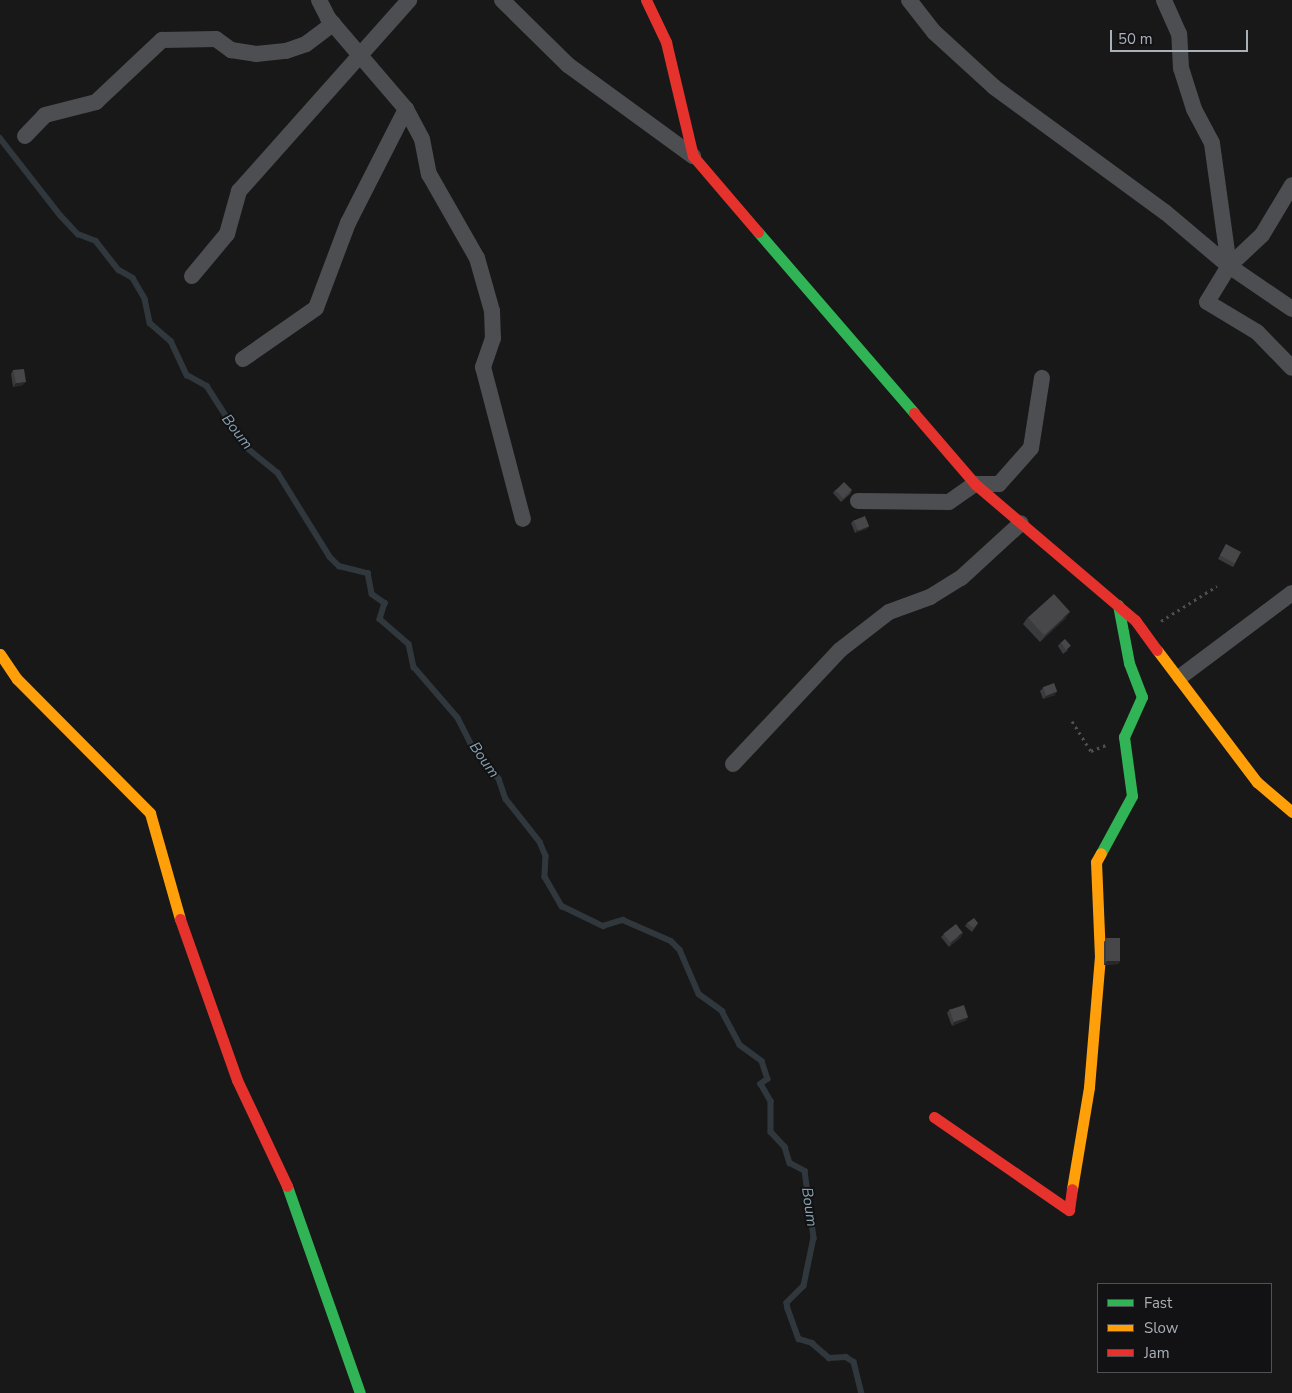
<!DOCTYPE html>
<style>
body{margin:0}
#map{position:relative;width:1292px;height:1393px;overflow:hidden;background:#181818;font-family:"Nunito Sans",sans-serif}
div>[style]{position:absolute}
.stream>*{height:5.5px;margin:-2.75px;padding:0 2.75px;transform-origin:2.75px;border-radius:2.75px;background:#30383d}
.path>*{height:3px;margin-top:-1.5px;transform-origin:0;background:repeating-linear-gradient(90deg,#4e4f51 0 2.5px,transparent 0 6.5px)}
.street>*{height:16px;margin:-8px;padding:0 8px;transform-origin:8px;border-radius:8px;background:#4d4e51}
.fast>*{height:11px;margin:-5.5px;padding:0 5.5px;transform-origin:5.5px;border-radius:5.5px;background:#30b455}
.slow>*{height:11px;margin:-5.5px;padding:0 5.5px;transform-origin:5.5px;border-radius:5.5px;background:#ff9f0a}
.jam>*{height:11px;margin:-5.5px;padding:0 5.5px;transform-origin:5.5px;border-radius:5.5px;background:#e5322d}
.wall>*{inset:0;background:#3a3b3c}
.shaded-wall>*{inset:0;background:#282828}
.building>*{inset:0;background:#474749;transform-origin:0 0}
span{translate:-50% -50%;white-space:nowrap;text-align:center;line-height:1.15;-webkit-text-stroke:4px #121214;paint-order:stroke}
.water-label{font-size:15px;color:#86a1af;font-style:italic}
.legend{position:absolute;left:1097px;top:1283px;width:175px;height:90px;box-sizing:border-box;background:#121214;border:1px solid #4f5155;margin:0;padding:6px 9px;list-style:none;font-size:15px;color:#abb0b7}
.legend li{display:flex;align-items:center;gap:10px;height:25px}
.legend b{width:25px;border:1px solid #4f5155}
.scale{position:absolute;left:1110px;top:30px;width:138px;height:22px;box-sizing:border-box;border:2px solid #abb0b7;border-top:0;padding-left:6px;font-size:15px;line-height:18px;white-space:nowrap;color:#abb0b7;-webkit-text-stroke:4px #121214;paint-order:stroke}
</style>
<div id="map">
<div class="stream">
<div style="left:0;top:138px;width:99px;rotate:52deg"></div>
<div style="left:61px;top:216px;width:25px;rotate:47deg"></div>
<div style="left:78px;top:234px;width:19px;rotate:21deg"></div>
<div style="left:96px;top:241px;width:37px;rotate:52deg"></div>
<div style="left:119px;top:270px;width:16px;rotate:30deg"></div>
<div style="left:133px;top:278px;width:24px;rotate:60deg"></div>
<div style="left:145px;top:299px;width:25px;rotate:78deg"></div>
<div style="left:150px;top:323px;width:28px;rotate:41deg"></div>
<div style="left:171px;top:341px;width:38px;rotate:65deg"></div>
<div style="left:187px;top:375px;width:23px;rotate:29deg"></div>
<div style="left:207px;top:386px;width:72px;rotate:57.4deg"></div>
<div style="left:246px;top:447px;width:41px;rotate:39.1deg"></div>
<div style="left:278px;top:473px;width:99px;rotate:58.2deg"></div>
<div style="left:330px;top:557px;width:13px;rotate:45deg"></div>
<div style="left:339px;top:566px;width:30px;rotate:14deg"></div>
<div style="left:368px;top:573px;width:21px;rotate:79deg"></div>
<div style="left:372px;top:594px;width:16px;rotate:35deg"></div>
<div style="left:385px;top:603px;width:17px;rotate:107deg"></div>
<div style="left:380px;top:619px;width:38px;rotate:41deg"></div>
<div style="left:409px;top:644px;width:24px;rotate:78deg"></div>
<div style="left:414px;top:667px;width:67px;rotate:49.2deg"></div>
<div style="left:458px;top:718px;width:29px;rotate:63deg"></div>
<div style="left:471px;top:744px;width:45px;rotate:51.3deg"></div>
<div style="left:499px;top:779px;width:21px;rotate:71deg"></div>
<div style="left:506px;top:799px;width:55px;rotate:51.7deg"></div>
<div style="left:540px;top:842px;width:15px;rotate:67deg"></div>
<div style="left:546px;top:856px;width:21px;rotate:93deg"></div>
<div style="left:545px;top:877px;width:34px;rotate:60deg"></div>
<div style="left:562px;top:906px;width:46px;rotate:26deg"></div>
<div style="left:603px;top:926px;width:21px;rotate:-17deg"></div>
<div style="left:623px;top:920px;width:52px;rotate:23.6deg"></div>
<div style="left:671px;top:941px;width:13px;rotate:45deg"></div>
<div style="left:680px;top:950px;width:48px;rotate:66.6deg"></div>
<div style="left:699px;top:994px;width:29px;rotate:36deg"></div>
<div style="left:722px;top:1011px;width:38px;rotate:62deg"></div>
<div style="left:740px;top:1045px;width:27px;rotate:36deg"></div>
<div style="left:762px;top:1061px;width:19px;rotate:72deg"></div>
<div style="left:768px;top:1079px;width:9px;rotate:144deg"></div>
<div style="left:761px;top:1084px;width:20px;rotate:60deg"></div>
<div style="left:771px;top:1101px;width:31px;rotate:90deg"></div>
<div style="left:771px;top:1132px;width:21px;rotate:47deg"></div>
<div style="left:785px;top:1147px;width:17px;rotate:73deg"></div>
<div style="left:790px;top:1163px;width:17px;rotate:28deg"></div>
<div style="left:805px;top:1171px;width:68px;rotate:82.3deg"></div>
<div style="left:814px;top:1238px;width:49px;rotate:101.8deg"></div>
<div style="left:804px;top:1286px;width:24px;rotate:135deg"></div>
<div style="left:787px;top:1303px;width:6px;rotate:81deg"></div>
<div style="left:788px;top:1309px;width:32px;rotate:70deg"></div>
<div style="left:799px;top:1339px;width:14px;rotate:17deg"></div>
<div style="left:812px;top:1343px;width:23px;rotate:41deg"></div>
<div style="left:829px;top:1358px;width:17px;rotate:-3deg"></div>
<div style="left:846px;top:1357px;width:9px;rotate:32deg"></div>
<div style="left:854px;top:1362px;width:32px;rotate:76deg"></div>
</div>
<div class="path">
<div style="left:1161px;top:621px;width:66px;rotate:-32deg"></div>
<div style="left:1072px;top:721px;width:36px;rotate:58deg"></div>
<div style="left:1091px;top:751px;width:16px;rotate:-22deg"></div>
</div>
<div class="street">
<div style="left:319px;top:0;width:20px;rotate:63deg"></div>
<div style="left:328px;top:18px;width:120px;rotate:49.4deg"></div>
<div style="left:406px;top:109px;width:34px;rotate:62deg"></div>
<div style="left:422px;top:139px;width:36px;rotate:79deg"></div>
<div style="left:429px;top:174px;width:97px;rotate:60.3deg"></div>
<div style="left:477px;top:258px;width:55px;rotate:74.2deg"></div>
<div style="left:492px;top:311px;width:27px;rotate:88deg"></div>
<div style="left:493px;top:338px;width:31px;rotate:109deg"></div>
<div style="left:483px;top:367px;width:157px;rotate:75.3deg"></div>
<div style="left:502px;top:0;width:93px;rotate:44.6deg"></div>
<div style="left:568px;top:65px;width:155px;rotate:36.1deg"></div>
<div style="left:909px;top:0;width:41px;rotate:52deg"></div>
<div style="left:934px;top:32px;width:81px;rotate:42.5deg"></div>
<div style="left:994px;top:87px;width:212px;rotate:36.2deg"></div>
<div style="left:1165px;top:212px;width:84px;rotate:40.2deg"></div>
<div style="left:1229px;top:266px;width:124px;rotate:-97.9deg"></div>
<div style="left:1212px;top:143px;width:38px;rotate:-118deg"></div>
<div style="left:1194px;top:109px;width:43px;rotate:-107.6deg"></div>
<div style="left:1181px;top:68px;width:34px;rotate:-93deg"></div>
<div style="left:1179px;top:34px;width:37px;rotate:-114deg"></div>
<div style="left:25px;top:136px;width:29px;rotate:-46deg"></div>
<div style="left:45px;top:115px;width:53px;rotate:-14.3deg"></div>
<div style="left:96px;top:102px;width:91px;rotate:-43.2deg"></div>
<div style="left:162px;top:40px;width:54px;rotate:-1.1deg"></div>
<div style="left:216px;top:39px;width:19px;rotate:36deg"></div>
<div style="left:231px;top:50px;width:25px;rotate:9deg"></div>
<div style="left:256px;top:54px;width:30px;rotate:-6deg"></div>
<div style="left:286px;top:51px;width:21px;rotate:-19deg"></div>
<div style="left:306px;top:44px;width:34px;rotate:-37deg"></div>
<div style="left:1229px;top:266px;width:45px;rotate:-43.2deg"></div>
<div style="left:1262px;top:235px;width:58px;rotate:-59deg"></div>
<div style="left:192px;top:276px;width:55px;rotate:-50.2deg"></div>
<div style="left:227px;top:234px;width:45px;rotate:-74.4deg"></div>
<div style="left:239px;top:191px;width:256px;rotate:-48.3deg"></div>
<div style="left:1292px;top:309px;width:76px;rotate:-145.7deg"></div>
<div style="left:1229px;top:266px;width:42px;rotate:121.4deg"></div>
<div style="left:1207px;top:302px;width:58px;rotate:31deg"></div>
<div style="left:1257px;top:332px;width:50px;rotate:45.8deg"></div>
<div style="left:243px;top:359px;width:89px;rotate:-34.9deg"></div>
<div style="left:316px;top:308px;width:91px;rotate:-69.4deg"></div>
<div style="left:348px;top:223px;width:128px;rotate:-63deg"></div>
<div style="left:858px;top:501px;width:91px;rotate:0.6deg"></div>
<div style="left:949px;top:502px;width:32px;rotate:-35deg"></div>
<div style="left:975px;top:484px;width:24px"></div>
<div style="left:999px;top:484px;width:48px;rotate:-48.4deg"></div>
<div style="left:1031px;top:448px;width:71px;rotate:-81.1deg"></div>
<div style="left:1180px;top:677px;width:140px;rotate:-36.9deg"></div>
<div style="left:733px;top:764px;width:156px;rotate:-46.8deg"></div>
<div style="left:840px;top:650px;width:62px;rotate:-37.8deg"></div>
<div style="left:889px;top:612px;width:44px;rotate:-20.1deg"></div>
<div style="left:930px;top:597px;width:36px;rotate:-32deg"></div>
<div style="left:961px;top:578px;width:81px;rotate:-42.5deg"></div>
</div>
<div class="fast">
<div style="left:758px;top:232px;width:239px;rotate:49.2deg"></div>
<div style="left:1101px;top:853px;width:65px;rotate:-61.5deg"></div>
<div style="left:1132px;top:796px;width:60px;rotate:-97.7deg"></div>
<div style="left:1124px;top:737px;width:44px;rotate:-65.8deg"></div>
<div style="left:1142px;top:697px;width:36px;rotate:-111deg"></div>
<div style="left:1129px;top:663px;width:59px;rotate:-100.7deg"></div>
<div style="left:287px;top:1186px;width:219px;rotate:70.6deg"></div>
</div>
<div class="slow">
<div style="left:1157px;top:650px;width:166px;rotate:52.9deg"></div>
<div style="left:1257px;top:782px;width:46px;rotate:40.6deg"></div>
<div style="left:0;top:654px;width:30px;rotate:56deg"></div>
<div style="left:17px;top:679px;width:189px;rotate:45.2deg"></div>
<div style="left:150px;top:813px;width:110px;rotate:74.2deg"></div>
<div style="left:1072px;top:1189px;width:103px;rotate:-80.5deg"></div>
<div style="left:1089px;top:1087px;width:130px;rotate:-85.2deg"></div>
<div style="left:1100px;top:957px;width:95px;rotate:-92.4deg"></div>
<div style="left:1096px;top:862px;width:10px;rotate:-61deg"></div>
</div>
<div class="jam">
<div style="left:646px;top:0;width:47px;rotate:64.5deg"></div>
<div style="left:666px;top:42px;width:117px;rotate:76.7deg"></div>
<div style="left:693px;top:156px;width:100px;rotate:49.5deg"></div>
<div style="left:914px;top:413px;width:94px;rotate:49.3deg"></div>
<div style="left:975px;top:484px;width:210px;rotate:40.4deg"></div>
<div style="left:1135px;top:620px;width:37px;rotate:54deg"></div>
<div style="left:180px;top:919px;width:171px;rotate:70.5deg"></div>
<div style="left:237px;top:1080px;width:117px;rotate:64.7deg"></div>
<div style="left:934px;top:1117px;width:164px;rotate:34.6deg"></div>
<div style="left:1069px;top:1210px;width:21px;rotate:-82deg"></div>
</div>
<div class="wall">
<div style="clip-path:polygon(13px 370px,23px 385px,13px 387px,11px 374px)"></div>
<div style="clip-path:polygon(835px 490px,852px 490px,850px 494px,841px 502px,833px 493px)"></div>
<div style="clip-path:polygon(854px 520px,869px 526px,866px 529px,855px 533px,851px 523px)"></div>
<div style="clip-path:polygon(1226px 544px,1235px 564px,1233px 567px,1218px 559px)"></div>
<div style="clip-path:polygon(1028px 617px,1066px 618px,1040px 642px,1023px 624px)"></div>
<div style="clip-path:polygon(1060px 643px,1068px 650px,1063px 654px,1058px 646px)"></div>
<div style="clip-path:polygon(1043px 688px,1055px 695px,1043px 699px,1040px 691px)"></div>
<div style="clip-path:polygon(967px 923px,978px 923px,972px 932px,965px 926px)"></div>
<div style="clip-path:polygon(944px 934px,961px 937px,949px 947px,941px 937px)"></div>
<div style="clip-path:polygon(1106px 939px,1120px 961px,1118px 964px,1104px 965px,1104px 942px)"></div>
<div style="clip-path:polygon(950px 1009px,968px 1017px,966px 1020px,952px 1026px,947px 1013px)"></div>
</div>
<div class="shaded-wall">
<div style="clip-path:polygon(26px 382px,23px 385px,13px 387px,16px 383px)"></div>
<div style="clip-path:polygon(869px 526px,866px 529px,855px 533px,857px 530px)"></div>
<div style="clip-path:polygon(1070px 612px,1066px 618px,1040px 642px,1045px 636px)"></div>
<div style="clip-path:polygon(1057px 691px,1055px 695px,1043px 699px,1046px 696px)"></div>
<div style="clip-path:polygon(963px 933px,961px 937px,949px 947px,951px 943px)"></div>
<div style="clip-path:polygon(1107px 961px,1120px 961px,1118px 964px,1104px 965px)"></div>
<div style="clip-path:polygon(968px 1017px,966px 1020px,952px 1026px,954px 1022px)"></div>
</div>
<div class="building">
<div style="clip-path:polygon(24px 369px,26px 382px,16px 383px,13px 370px)"></div>
<div style="left:844px;top:482px;width:11px;height:12px;rotate:45deg"></div>
<div style="left:865px;top:516px;width:11px;height:12px;rotate:68deg"></div>
<div style="left:1226px;top:544px;width:17px;height:13px;rotate:28deg"></div>
<div style="left:1054px;top:594px;width:24px;height:35px;rotate:48deg"></div>
<div style="left:1065px;top:639px;width:9px;height:6px;rotate:49deg"></div>
<div style="left:1054px;top:683px;width:9px;height:12px;rotate:69deg"></div>
<div style="clip-path:polygon(974px 918px,978px 923px,974px 928px,967px 923px)"></div>
<div style="left:956px;top:924px;width:11px;height:16px;rotate:52deg"></div>
<div style="left:1120px;top:938px;width:23px;height:14px;rotate:90deg"></div>
<div style="left:964px;top:1005px;width:13px;height:15px;rotate:72deg"></div>
</div>
<div class="water-label">
<span style="left:237px;top:432px;rotate:52deg">Boum</span>
<span style="left:484px;top:760px;rotate:55deg">Boum</span>
<span style="left:809px;top:1207px;rotate:82deg">Boum</span>
</div>
<ul class="legend">
<li><b style="height:6px;background:#30b455"></b>Fast</li>
<li><b style="height:6px;background:#ff9f0a"></b>Slow</li>
<li><b style="height:6px;background:#e5322d"></b>Jam</li>
</ul>
<div class="scale">50 m</div>
</div>
